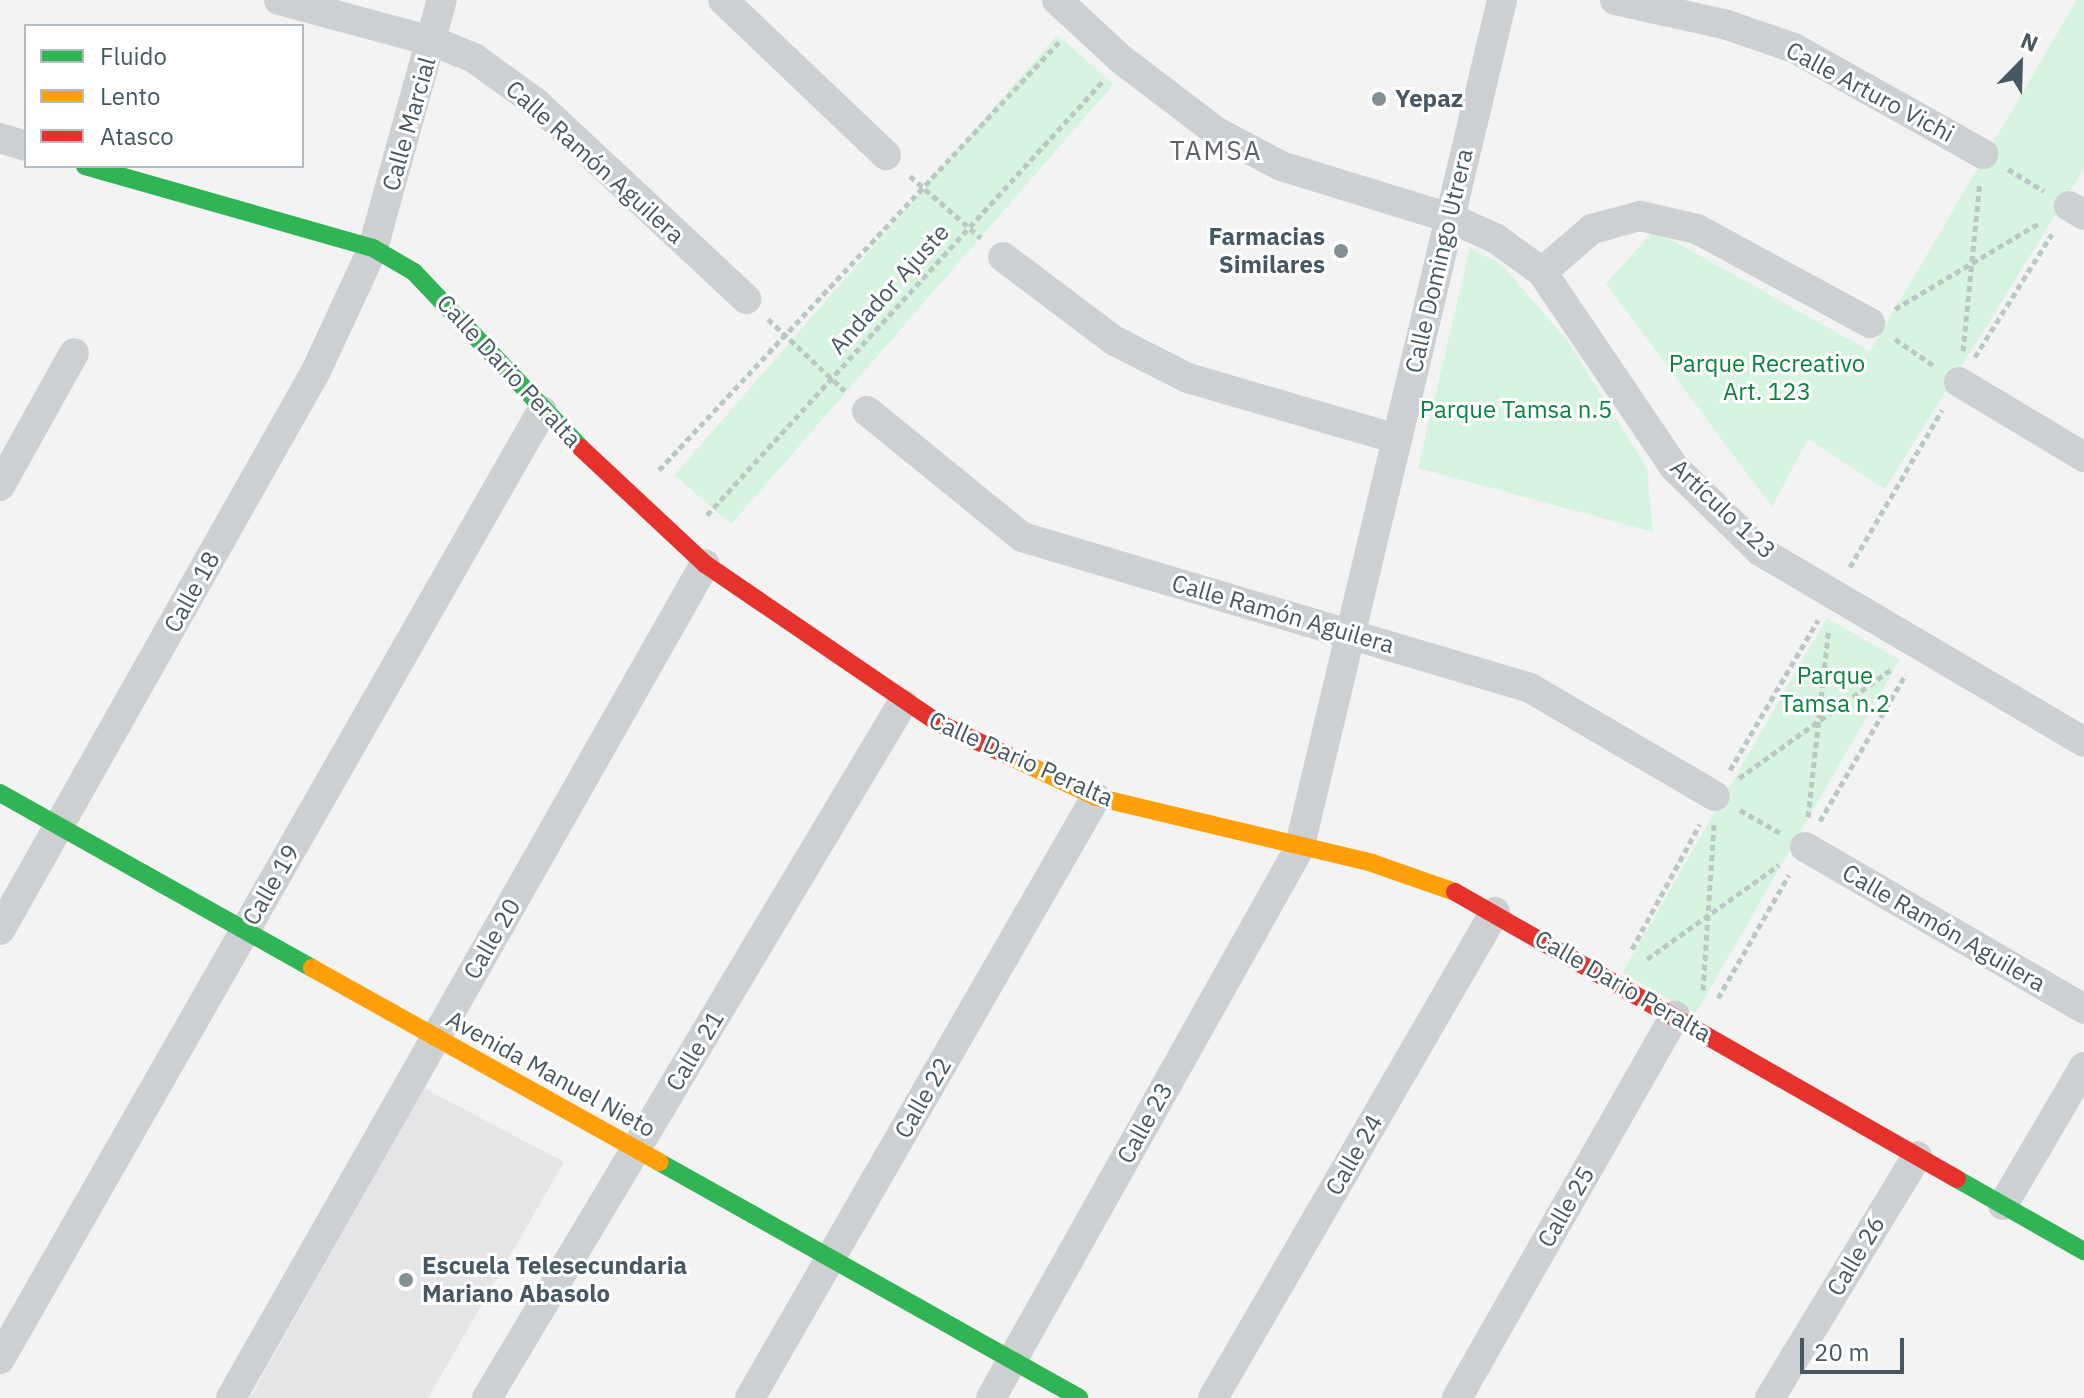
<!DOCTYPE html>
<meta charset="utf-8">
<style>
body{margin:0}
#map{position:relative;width:2084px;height:1398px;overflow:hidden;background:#f4f3f3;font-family:"IBM Plex Sans",sans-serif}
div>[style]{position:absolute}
.education>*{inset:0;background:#e5e4e6}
.green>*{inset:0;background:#d6f4df;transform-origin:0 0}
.path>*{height:5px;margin-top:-2.5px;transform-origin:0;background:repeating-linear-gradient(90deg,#bac8c3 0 6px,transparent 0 10px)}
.street>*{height:30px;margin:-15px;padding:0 15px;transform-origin:15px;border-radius:15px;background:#cdd0d2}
.fast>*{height:18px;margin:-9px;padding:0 9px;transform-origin:9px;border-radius:9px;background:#30b455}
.slow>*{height:18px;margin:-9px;padding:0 9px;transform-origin:9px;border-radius:9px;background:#ff9f0a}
.jam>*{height:18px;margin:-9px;padding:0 9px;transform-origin:9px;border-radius:9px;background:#e5322d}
.dots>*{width:22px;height:22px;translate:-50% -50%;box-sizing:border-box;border:4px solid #fff;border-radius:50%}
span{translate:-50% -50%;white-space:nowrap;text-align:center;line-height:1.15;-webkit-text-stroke:6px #fff;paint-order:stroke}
.street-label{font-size:24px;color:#475863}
.poi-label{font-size:24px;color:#475863;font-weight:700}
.left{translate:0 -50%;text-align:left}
.right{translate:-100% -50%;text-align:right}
.park-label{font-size:24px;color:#0c8340}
.neighbourhood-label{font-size:26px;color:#5e6369;letter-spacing:2px}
.legend{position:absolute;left:24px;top:24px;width:280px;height:144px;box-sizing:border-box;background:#fff;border:2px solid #b5bcc1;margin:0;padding:10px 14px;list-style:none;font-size:24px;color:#475863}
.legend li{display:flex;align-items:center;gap:16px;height:40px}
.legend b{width:40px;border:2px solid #b5bcc1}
.north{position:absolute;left:1980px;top:24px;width:80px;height:80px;-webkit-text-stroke:6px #fff;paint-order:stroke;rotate:23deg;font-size:22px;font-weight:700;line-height:32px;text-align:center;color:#475863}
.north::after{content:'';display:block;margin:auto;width:28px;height:36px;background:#475863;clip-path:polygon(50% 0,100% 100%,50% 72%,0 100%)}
.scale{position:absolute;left:1800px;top:1338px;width:104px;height:36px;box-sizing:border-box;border:4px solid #475863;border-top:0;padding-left:10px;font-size:24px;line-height:28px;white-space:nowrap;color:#475863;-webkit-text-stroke:6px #fff;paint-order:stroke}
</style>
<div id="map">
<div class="education">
<div style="clip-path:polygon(424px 1088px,564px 1162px,428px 1398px,250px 1398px)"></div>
</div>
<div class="green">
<div style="clip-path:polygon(2077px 0,2084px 0,2084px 169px,1885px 489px,1808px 439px,1772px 507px,1606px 284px,1654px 230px,1870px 351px)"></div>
<div style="left:1057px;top:35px;width:75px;height:583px;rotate:41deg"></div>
<div style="clip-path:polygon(1470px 248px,1502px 265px,1567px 340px,1647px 468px,1653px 532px,1418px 468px)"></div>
<div style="left:1827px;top:618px;width:84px;height:409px;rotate:30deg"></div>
</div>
<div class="path">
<div style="left:2008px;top:169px;width:42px;rotate:31.4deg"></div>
<div style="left:910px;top:176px;width:94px;rotate:41.1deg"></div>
<div style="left:1895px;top:309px;width:170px;rotate:-30.8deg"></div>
<div style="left:768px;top:319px;width:105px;rotate:43.1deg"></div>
<div style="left:1895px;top:339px;width:46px;rotate:34.4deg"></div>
<div style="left:1963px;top:351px;width:170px;rotate:-84.3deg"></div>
<div style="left:1975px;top:357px;width:145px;rotate:-58deg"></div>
<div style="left:659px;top:470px;width:586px;rotate:-46.94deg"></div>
<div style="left:707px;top:515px;width:586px;rotate:-47.63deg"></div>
<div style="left:1850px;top:567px;width:182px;rotate:-59.6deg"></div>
<div style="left:1730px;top:770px;width:174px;rotate:-59.6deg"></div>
<div style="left:1739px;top:778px;width:189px;rotate:-35.5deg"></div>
<div style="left:1740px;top:810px;width:46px;rotate:29.9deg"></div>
<div style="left:1808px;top:817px;width:190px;rotate:-83.7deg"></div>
<div style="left:1820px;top:821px;width:170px;rotate:-59.7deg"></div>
<div style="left:1632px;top:949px;width:142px;rotate:-61.5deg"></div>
<div style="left:1647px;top:959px;width:162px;rotate:-35.5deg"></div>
<div style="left:1703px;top:990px;width:166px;rotate:-86.2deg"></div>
<div style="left:1718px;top:998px;width:142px;rotate:-60deg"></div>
</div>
<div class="street">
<div style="left:279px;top:0;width:158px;rotate:15deg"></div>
<div style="left:432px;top:41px;width:45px;rotate:22deg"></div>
<div style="left:474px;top:58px;width:75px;rotate:35.8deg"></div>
<div style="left:535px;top:102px;width:289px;rotate:43deg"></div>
<div style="left:723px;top:0;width:225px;rotate:43.6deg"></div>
<div style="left:1057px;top:0;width:88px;rotate:42.7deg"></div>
<div style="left:1122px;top:60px;width:119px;rotate:37.2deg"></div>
<div style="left:1217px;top:132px;width:72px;rotate:28deg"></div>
<div style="left:1281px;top:166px;width:177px;rotate:17.1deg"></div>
<div style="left:1450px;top:218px;width:49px;rotate:24deg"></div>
<div style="left:1495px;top:238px;width:58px;rotate:35.9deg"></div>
<div style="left:1542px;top:272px;width:235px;rotate:55.9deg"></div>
<div style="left:1674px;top:467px;width:120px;rotate:44.3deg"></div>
<div style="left:1760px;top:551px;width:376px;rotate:30.5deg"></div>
<div style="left:1615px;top:0;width:112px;rotate:12.4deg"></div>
<div style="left:1724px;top:24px;width:74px;rotate:18.9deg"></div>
<div style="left:1794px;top:48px;width:217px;rotate:29.3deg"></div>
<div style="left:0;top:138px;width:27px;rotate:17deg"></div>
<div style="left:2069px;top:206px;width:17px;rotate:31deg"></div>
<div style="left:1003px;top:257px;width:138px;rotate:37deg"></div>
<div style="left:1113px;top:340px;width:84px;rotate:26.9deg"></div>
<div style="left:1188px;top:378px;width:218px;rotate:16.3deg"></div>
<div style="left:1542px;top:272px;width:66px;rotate:-40.7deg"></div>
<div style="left:1592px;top:229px;width:50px;rotate:-15.2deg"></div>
<div style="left:1640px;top:216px;width:58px;rotate:12.8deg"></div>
<div style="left:1697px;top:229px;width:197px;rotate:28.5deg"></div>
<div style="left:1959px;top:382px;width:146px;rotate:31deg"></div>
<div style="left:867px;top:411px;width:200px;rotate:39.1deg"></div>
<div style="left:1022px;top:537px;width:530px;rotate:16.55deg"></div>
<div style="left:1530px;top:688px;width:214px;rotate:30.3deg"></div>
<div style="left:0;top:486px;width:152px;rotate:-60.9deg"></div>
<div style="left:1805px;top:847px;width:323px;rotate:30.1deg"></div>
<div style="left:0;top:930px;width:642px;rotate:-60.52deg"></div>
<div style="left:316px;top:371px;width:136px;rotate:-65.1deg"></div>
<div style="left:373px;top:248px;width:257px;rotate:-74.5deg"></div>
<div style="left:2003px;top:1205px;width:160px;rotate:-59.6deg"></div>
<div style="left:0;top:1359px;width:1092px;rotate:-60.24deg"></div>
<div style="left:231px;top:1398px;width:959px;rotate:-60.39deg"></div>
<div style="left:487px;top:1398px;width:809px;rotate:-59.12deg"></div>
<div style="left:750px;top:1398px;width:693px;rotate:-60.07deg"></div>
<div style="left:991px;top:1398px;width:629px;rotate:-60.71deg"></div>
<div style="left:1299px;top:849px;width:873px;rotate:-76.55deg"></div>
<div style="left:1213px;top:1398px;width:562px;rotate:-59.88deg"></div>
<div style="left:1457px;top:1398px;width:440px;rotate:-60.3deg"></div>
<div style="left:1770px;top:1398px;width:283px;rotate:-58.7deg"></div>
</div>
<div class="fast">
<div style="left:85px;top:166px;width:299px;rotate:15.9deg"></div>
<div style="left:373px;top:248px;width:48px;rotate:30.3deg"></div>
<div style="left:414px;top:272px;width:243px;rotate:46.5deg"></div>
<div style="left:0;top:793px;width:358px;rotate:29.3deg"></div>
<div style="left:659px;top:1162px;width:482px;rotate:29.3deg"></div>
<div style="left:1957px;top:1179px;width:146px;rotate:29.6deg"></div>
</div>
<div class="slow">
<div style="left:1009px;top:756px;width:96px;rotate:25.2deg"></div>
<div style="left:1096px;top:797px;width:284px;rotate:13.4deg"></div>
<div style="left:1372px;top:863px;width:88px;rotate:19.3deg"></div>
<div style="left:312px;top:968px;width:398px;rotate:29.2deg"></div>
</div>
<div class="jam">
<div style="left:581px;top:448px;width:170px;rotate:43.1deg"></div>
<div style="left:705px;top:564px;width:282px;rotate:34.3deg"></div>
<div style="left:938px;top:723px;width:78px;rotate:24.9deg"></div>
<div style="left:1455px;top:892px;width:578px;rotate:29.76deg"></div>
</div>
<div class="dots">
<div style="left:1379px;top:99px;background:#848e95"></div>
<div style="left:1341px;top:251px;background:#848e95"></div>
<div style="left:406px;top:1280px;background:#848e95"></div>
</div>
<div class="street-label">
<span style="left:1870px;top:92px;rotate:28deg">Calle Arturo Vichi</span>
<span style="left:409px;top:124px;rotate:-74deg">Calle Marcial</span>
<span style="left:595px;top:162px;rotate:42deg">Calle Ramón Aguilera</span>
<span style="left:1439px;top:261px;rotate:-77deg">Calle Domingo Utrera</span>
<span style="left:889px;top:289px;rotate:-48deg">Andador Ajuste</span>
<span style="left:509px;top:371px;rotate:47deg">Calle Dario Peralta</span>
<span style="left:1723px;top:509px;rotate:43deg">Artículo 123</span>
<span style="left:192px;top:592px;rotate:-61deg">Calle 18</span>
<span style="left:1283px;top:614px;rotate:16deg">Calle Ramón Aguilera</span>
<span style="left:1021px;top:759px;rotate:24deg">Calle Dario Peralta</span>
<span style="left:271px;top:885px;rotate:-60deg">Calle 19</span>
<span style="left:1944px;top:928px;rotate:30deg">Calle Ramón Aguilera</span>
<span style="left:492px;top:939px;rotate:-60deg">Calle 20</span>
<span style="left:1623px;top:986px;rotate:30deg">Calle Dario Peralta</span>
<span style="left:695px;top:1051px;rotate:-59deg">Calle 21</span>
<span style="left:551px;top:1074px;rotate:29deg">Avenida Manuel Nieto</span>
<span style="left:923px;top:1098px;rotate:-60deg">Calle 22</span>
<span style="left:1145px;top:1123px;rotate:-61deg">Calle 23</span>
<span style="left:1354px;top:1155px;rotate:-60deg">Calle 24</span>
<span style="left:1566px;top:1207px;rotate:-60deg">Calle 25</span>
<span style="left:1856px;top:1256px;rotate:-59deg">Calle 26</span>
</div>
<div class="poi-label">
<span class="left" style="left:1395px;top:99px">Yepaz</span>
<span class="right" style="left:1325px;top:251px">Farmacias<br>Similares</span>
<span class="left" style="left:422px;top:1280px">Escuela Telesecundaria<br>Mariano Abasolo</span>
</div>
<div class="park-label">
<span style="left:1767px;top:378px">Parque Recreativo<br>Art. 123</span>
<span style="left:1516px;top:410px">Parque Tamsa n.5</span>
<span style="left:1835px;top:690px">Parque<br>Tamsa n.2</span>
</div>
<div class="neighbourhood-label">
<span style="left:1216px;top:151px">TAMSA</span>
</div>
<ul class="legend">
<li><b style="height:10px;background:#30b455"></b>Fluido</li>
<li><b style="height:10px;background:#ff9f0a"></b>Lento</li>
<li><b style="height:10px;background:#e5322d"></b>Atasco</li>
</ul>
<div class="north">N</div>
<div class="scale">20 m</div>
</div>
